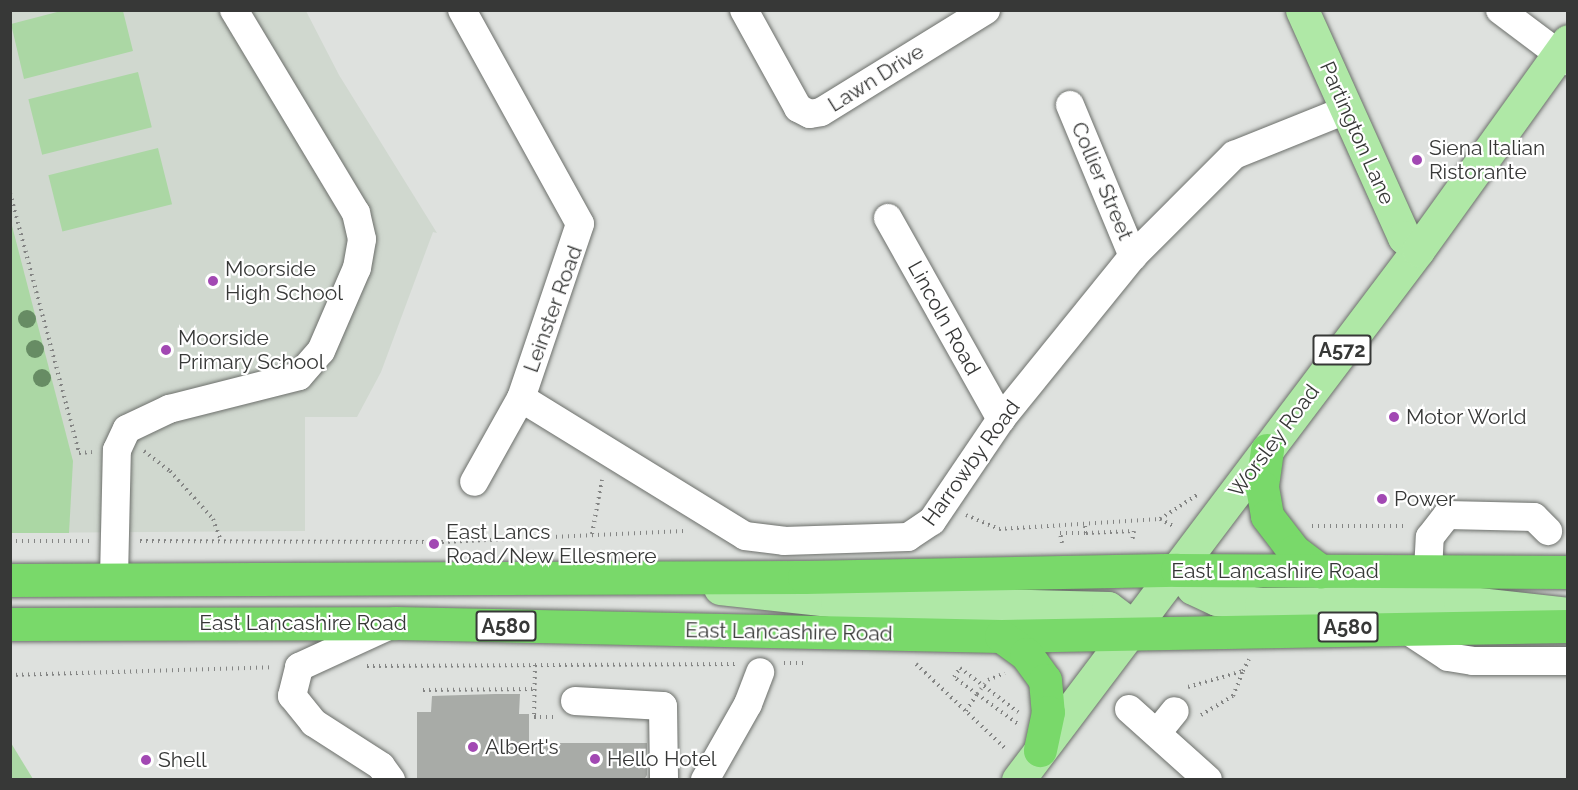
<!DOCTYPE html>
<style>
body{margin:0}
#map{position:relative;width:1578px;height:790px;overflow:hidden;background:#dee1de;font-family:Raleway,sans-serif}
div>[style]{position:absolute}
.built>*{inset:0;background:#d0d8cf}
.green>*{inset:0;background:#abd7a4;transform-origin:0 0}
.building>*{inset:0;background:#a8aba7}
.path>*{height:4px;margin-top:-2px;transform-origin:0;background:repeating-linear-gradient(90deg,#848584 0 1.5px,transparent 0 6px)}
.roads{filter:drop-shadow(0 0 2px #6c6f6b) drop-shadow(0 0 2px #6c6f6b)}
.minor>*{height:28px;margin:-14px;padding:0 14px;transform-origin:14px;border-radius:14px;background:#fff}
.major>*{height:33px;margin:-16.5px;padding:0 16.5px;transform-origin:16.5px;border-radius:16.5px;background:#afe8a6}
.highway>*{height:33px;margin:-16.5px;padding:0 16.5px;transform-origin:16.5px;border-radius:16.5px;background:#79d96a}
.path-bridge>*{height:4px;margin-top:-2px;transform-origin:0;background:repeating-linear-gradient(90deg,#848584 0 1.5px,transparent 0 6px)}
.trees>*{width:18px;height:18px;margin:-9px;border-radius:50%;background:#678c64}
.dots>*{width:16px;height:16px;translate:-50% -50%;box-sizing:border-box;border:3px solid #fff;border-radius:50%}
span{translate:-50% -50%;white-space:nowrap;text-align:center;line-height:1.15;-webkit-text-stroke:4.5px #fff;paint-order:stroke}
.shield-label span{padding:2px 4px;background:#fff;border:2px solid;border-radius:4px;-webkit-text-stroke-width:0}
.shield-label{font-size:20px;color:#373837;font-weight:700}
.street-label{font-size:21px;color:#373837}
.poi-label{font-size:21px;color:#373837}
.left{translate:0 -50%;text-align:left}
.frame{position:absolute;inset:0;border:12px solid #373837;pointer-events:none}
</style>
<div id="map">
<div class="built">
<div style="clip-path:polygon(10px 11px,306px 11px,339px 75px,437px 233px,433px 232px,381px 372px,357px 417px,305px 417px,305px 531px,11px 533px)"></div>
</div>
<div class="green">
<div style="clip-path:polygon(61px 11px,123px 11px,133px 51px,24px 79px,11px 24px)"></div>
<div style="left:138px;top:72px;width:57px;height:113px;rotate:76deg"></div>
<div style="left:158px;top:148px;width:58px;height:113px;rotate:76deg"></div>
<div style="clip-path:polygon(10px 218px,73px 461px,69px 533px,11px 533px)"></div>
<div style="clip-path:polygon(11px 743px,33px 779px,11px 779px)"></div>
</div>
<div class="building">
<div style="clip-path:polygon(495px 694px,520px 694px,519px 714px,529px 714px,529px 743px,647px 743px,647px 775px,644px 780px,417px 780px,417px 712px,431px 712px,432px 696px)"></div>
</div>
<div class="path">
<div style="left:10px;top:193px;width:269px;rotate:75.1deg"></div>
<div style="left:79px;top:453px;width:13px;rotate:-4deg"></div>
<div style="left:144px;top:451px;width:33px;rotate:38deg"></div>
<div style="left:170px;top:471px;width:64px;rotate:48.1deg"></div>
<div style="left:213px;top:519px;width:23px;rotate:70deg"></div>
<div style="left:966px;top:515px;width:36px;rotate:23deg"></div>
<div style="left:999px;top:529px;width:161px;rotate:-3.6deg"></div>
<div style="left:1160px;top:519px;width:17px;rotate:28deg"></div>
<div style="left:1160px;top:519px;width:44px;rotate:-33deg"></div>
<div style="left:1085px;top:526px;width:7px;rotate:82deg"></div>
<div style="left:1086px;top:533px;width:48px;rotate:-2.4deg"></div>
<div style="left:1134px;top:531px;width:10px;rotate:101deg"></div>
<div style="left:1312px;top:526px;width:95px"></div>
<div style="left:592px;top:534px;width:55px;rotate:-79.5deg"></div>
<div style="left:10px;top:541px;width:81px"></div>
<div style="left:140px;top:541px;width:302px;rotate:0.2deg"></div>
<div style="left:442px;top:542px;width:242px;rotate:-2.6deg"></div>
<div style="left:1062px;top:543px;width:10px;rotate:-101deg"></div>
<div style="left:1060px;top:533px;width:26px"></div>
<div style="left:784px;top:663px;width:23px"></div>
<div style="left:916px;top:664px;width:124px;rotate:43.4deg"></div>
<div style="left:535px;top:665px;width:52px;rotate:91.1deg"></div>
<div style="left:534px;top:717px;width:20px"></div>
<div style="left:367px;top:666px;width:368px;rotate:-0.3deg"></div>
<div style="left:10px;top:675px;width:263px;rotate:-1.7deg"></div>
<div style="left:988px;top:680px;width:18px;rotate:-22deg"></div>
<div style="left:1188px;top:687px;width:57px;rotate:-16.2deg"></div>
<div style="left:1243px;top:671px;width:13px;rotate:-63deg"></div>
<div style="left:423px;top:690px;width:112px;rotate:-0.5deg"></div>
<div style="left:977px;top:694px;width:29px;rotate:-144deg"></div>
<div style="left:954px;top:677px;width:11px;rotate:-56deg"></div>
<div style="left:960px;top:668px;width:73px;rotate:37.2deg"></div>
<div style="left:966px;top:711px;width:20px;rotate:-57deg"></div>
<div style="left:977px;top:694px;width:51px;rotate:36.2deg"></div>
<div style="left:1201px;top:715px;width:37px;rotate:-31deg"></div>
<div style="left:1233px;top:696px;width:27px;rotate:-68deg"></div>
</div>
<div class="roads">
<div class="minor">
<div style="left:462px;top:10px;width:244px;rotate:61.1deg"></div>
<div style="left:580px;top:224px;width:184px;rotate:108.7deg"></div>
<div style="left:521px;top:398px;width:96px;rotate:119.2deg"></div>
<div style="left:744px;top:10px;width:112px;rotate:61.1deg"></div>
<div style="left:798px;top:108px;width:13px;rotate:27deg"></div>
<div style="left:810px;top:114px;width:11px;rotate:-10deg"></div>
<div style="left:821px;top:112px;width:194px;rotate:-31.7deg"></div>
<div style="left:1500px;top:10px;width:85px;rotate:36.9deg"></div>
<div style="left:1070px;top:105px;width:164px;rotate:67.4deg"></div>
<div style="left:888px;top:218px;width:231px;rotate:60.7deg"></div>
<div style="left:521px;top:398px;width:263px;rotate:31.6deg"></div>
<div style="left:745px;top:536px;width:39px;rotate:7deg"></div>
<div style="left:784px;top:541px;width:124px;rotate:-1.8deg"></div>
<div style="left:908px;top:537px;width:29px;rotate:-34deg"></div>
<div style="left:932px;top:521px;width:123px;rotate:-55.9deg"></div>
<div style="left:1001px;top:419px;width:210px;rotate:-51deg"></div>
<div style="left:1133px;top:256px;width:143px;rotate:-45deg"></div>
<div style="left:1234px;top:155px;width:121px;rotate:-21.9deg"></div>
<div style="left:1428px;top:571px;width:34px;rotate:-87deg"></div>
<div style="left:1430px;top:537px;width:28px;rotate:-52deg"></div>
<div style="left:1447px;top:515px;width:87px;rotate:1.3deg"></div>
<div style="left:1534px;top:517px;width:20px;rotate:45deg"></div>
<div style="left:114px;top:578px;width:128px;rotate:-88.7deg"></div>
<div style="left:117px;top:450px;width:23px;rotate:-65deg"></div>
<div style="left:127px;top:429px;width:47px;rotate:-25.5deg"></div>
<div style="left:169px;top:409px;width:134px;rotate:-14.2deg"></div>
<div style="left:299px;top:376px;width:33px;rotate:-49deg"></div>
<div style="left:321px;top:351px;width:90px;rotate:-66.6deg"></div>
<div style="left:357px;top:268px;width:29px;rotate:-80deg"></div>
<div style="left:362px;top:239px;width:27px;rotate:-103deg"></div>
<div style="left:356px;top:213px;width:237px;rotate:-121deg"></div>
<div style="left:1401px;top:626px;width:56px;rotate:33.4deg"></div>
<div style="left:1448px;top:657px;width:25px;rotate:9deg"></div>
<div style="left:1473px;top:661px;width:95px"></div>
<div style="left:575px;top:701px;width:88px;rotate:3.3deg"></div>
<div style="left:663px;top:706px;width:74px;rotate:89.2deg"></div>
<div style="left:1129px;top:709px;width:106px;rotate:41.9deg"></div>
<div style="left:1157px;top:733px;width:28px;rotate:-51deg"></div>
<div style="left:391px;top:780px;width:17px;rotate:-126deg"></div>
<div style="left:381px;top:766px;width:80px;rotate:-147.3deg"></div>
<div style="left:314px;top:723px;width:35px;rotate:-129deg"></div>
<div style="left:292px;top:696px;width:30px;rotate:-76deg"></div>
<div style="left:299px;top:667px;width:106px;rotate:-24.6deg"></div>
<div style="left:705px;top:780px;width:87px;rotate:-60.5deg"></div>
<div style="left:748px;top:704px;width:34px;rotate:-69deg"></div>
</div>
<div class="major">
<div style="left:1302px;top:10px;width:249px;rotate:65.8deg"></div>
<div style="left:1404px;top:237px;width:19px;rotate:43deg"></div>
<div style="left:1177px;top:570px;width:24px;rotate:48deg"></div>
<div style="left:1193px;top:588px;width:26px;rotate:25deg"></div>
<div style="left:1217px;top:599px;width:44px;rotate:6.5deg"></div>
<div style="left:1261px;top:604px;width:199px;rotate:-0.6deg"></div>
<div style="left:1460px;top:602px;width:109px;rotate:6.3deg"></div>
<div style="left:720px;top:588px;width:118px;rotate:6.3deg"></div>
<div style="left:837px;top:601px;width:271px;rotate:1.5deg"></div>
<div style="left:1108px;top:608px;width:20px;rotate:37deg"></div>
<div style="left:1124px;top:620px;width:12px;rotate:70deg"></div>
<div style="left:1018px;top:780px;width:664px;rotate:-52.96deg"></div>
<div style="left:1418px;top:250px;width:257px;rotate:-54.3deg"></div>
</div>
<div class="highway">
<div style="left:1267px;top:450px;width:37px;rotate:98deg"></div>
<div style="left:1262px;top:487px;width:29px;rotate:80deg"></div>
<div style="left:1267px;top:516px;width:44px;rotate:52.4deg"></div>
<div style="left:1294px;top:551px;width:34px;rotate:37deg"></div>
<div style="left:10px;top:580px;width:794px;rotate:-0.22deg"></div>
<div style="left:804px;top:577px;width:373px;rotate:-1.1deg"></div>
<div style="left:1177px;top:570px;width:391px;rotate:0.3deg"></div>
<div style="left:10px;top:624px;width:385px;rotate:-0.1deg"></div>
<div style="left:395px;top:623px;width:606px;rotate:1.23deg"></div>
<div style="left:1001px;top:636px;width:567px;rotate:-1.01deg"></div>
<div style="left:1001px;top:636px;width:31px;rotate:36deg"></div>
<div style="left:1026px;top:654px;width:32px;rotate:54deg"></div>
<div style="left:1045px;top:680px;width:32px;rotate:85deg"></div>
<div style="left:1048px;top:712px;width:39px;rotate:102deg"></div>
</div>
</div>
<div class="path-bridge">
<div style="left:977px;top:694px;width:18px;rotate:-52deg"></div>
</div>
<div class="trees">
<div style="left:27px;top:319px"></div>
<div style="left:35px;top:349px"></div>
<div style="left:42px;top:378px"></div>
</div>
<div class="dots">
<div style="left:1417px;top:160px;background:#a248b3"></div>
<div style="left:213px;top:281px;background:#a248b3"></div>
<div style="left:166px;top:350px;background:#a248b3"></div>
<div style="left:1394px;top:417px;background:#a248b3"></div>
<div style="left:1382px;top:499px;background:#a248b3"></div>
<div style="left:434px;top:544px;background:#a248b3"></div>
<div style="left:473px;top:747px;background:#a248b3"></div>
<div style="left:595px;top:759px;background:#a248b3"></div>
<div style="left:146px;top:760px;background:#a248b3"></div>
</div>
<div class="shield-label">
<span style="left:1342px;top:350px">A572</span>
<span style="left:506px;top:626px">A580</span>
<span style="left:1348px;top:627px">A580</span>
</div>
<div class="street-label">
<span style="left:876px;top:78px;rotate:-32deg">Lawn Drive</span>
<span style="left:1357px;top:133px;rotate:66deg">Partington Lane</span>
<span style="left:1102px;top:181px;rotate:67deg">Collier Street</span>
<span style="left:553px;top:309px;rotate:-70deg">Leinster Road</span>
<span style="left:944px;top:318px;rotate:61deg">Lincoln Road</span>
<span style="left:1274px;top:441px;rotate:-53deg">Worsley Road</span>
<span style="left:971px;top:463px;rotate:-54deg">Harrowby Road</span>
<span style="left:1275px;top:571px">East Lancashire Road</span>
<span style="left:303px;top:623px">East Lancashire Road</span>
<span style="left:789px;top:632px;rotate:1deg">East Lancashire Road</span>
</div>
<div class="poi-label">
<span class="left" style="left:1429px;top:160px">Siena Italian<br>Ristorante</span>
<span class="left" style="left:225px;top:281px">Moorside<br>High School</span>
<span class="left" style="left:178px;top:350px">Moorside<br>Primary School</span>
<span class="left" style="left:1406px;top:417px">Motor World</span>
<span class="left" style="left:1394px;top:499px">Power</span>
<span class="left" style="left:446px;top:544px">East Lancs<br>Road/New Ellesmere</span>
<span class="left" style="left:485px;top:747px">Albert's</span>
<span class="left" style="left:607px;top:759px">Hello Hotel</span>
<span class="left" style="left:158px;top:760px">Shell</span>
</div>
<div class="frame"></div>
</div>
